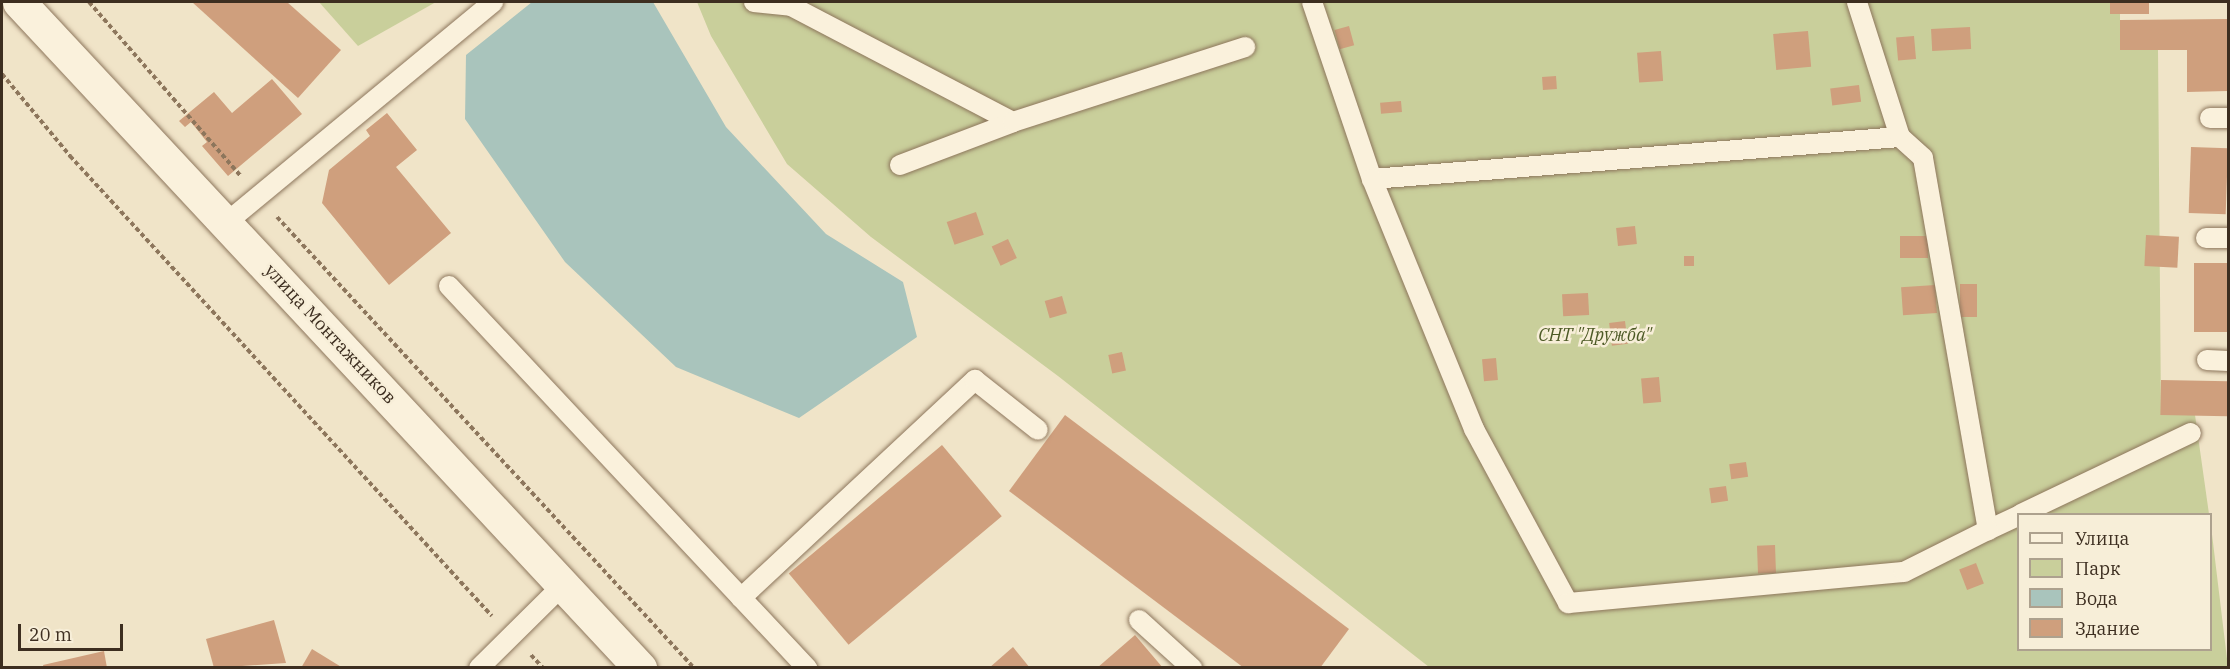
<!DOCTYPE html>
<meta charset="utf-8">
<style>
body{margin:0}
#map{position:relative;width:2230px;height:669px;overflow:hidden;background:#f0e4c8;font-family:"IBM Plex Serif",serif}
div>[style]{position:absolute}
.green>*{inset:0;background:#c9cf9b}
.water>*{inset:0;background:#a9c4bc}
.building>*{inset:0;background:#cf9f7d;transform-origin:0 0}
.path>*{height:4px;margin-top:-2px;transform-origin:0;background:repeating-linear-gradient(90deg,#8d765c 0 4.5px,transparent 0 7.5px)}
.roads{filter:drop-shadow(0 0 2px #8d765c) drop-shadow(0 0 2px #8d765c)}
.lane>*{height:20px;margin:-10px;padding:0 10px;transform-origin:10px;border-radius:10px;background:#faf1dc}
.secondary>*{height:33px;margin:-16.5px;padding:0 16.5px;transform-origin:16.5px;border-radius:16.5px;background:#faf1dc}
span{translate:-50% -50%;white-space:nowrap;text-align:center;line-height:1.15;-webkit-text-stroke:5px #f7eed8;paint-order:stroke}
.street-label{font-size:18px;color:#3d2e20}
.park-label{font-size:18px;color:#4d5a26;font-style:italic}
.frame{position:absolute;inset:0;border:3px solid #3d2e20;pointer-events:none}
.legend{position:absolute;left:2017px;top:513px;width:195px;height:138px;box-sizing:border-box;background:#f7eed8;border:2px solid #ada18e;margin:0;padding:8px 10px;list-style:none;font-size:18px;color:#3d2e20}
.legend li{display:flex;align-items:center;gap:12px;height:30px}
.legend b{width:30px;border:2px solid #ada18e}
.scale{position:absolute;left:18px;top:624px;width:105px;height:27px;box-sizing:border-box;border:3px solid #3d2e20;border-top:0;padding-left:8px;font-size:18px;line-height:21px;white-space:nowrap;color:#3d2e20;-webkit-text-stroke:4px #f7eed8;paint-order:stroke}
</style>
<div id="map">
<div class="green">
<div style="clip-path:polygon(319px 2px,436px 2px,358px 46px)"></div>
<div style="clip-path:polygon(697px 2px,2110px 2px,2111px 14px,2120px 14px,2120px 50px,2158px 49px,2161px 414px,2195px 415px,2209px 514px,2018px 514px,2018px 650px,2210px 650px,2211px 526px,2228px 667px,1429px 667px,1058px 376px,871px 237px,787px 164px,711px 36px)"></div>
</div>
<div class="water">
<div style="clip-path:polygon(532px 2px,653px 2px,726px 127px,826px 234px,903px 282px,917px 337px,799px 418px,676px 367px,565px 262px,465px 119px,466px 55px)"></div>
</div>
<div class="building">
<div style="clip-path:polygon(192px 2px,287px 2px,341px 50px,298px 98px)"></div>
<div style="left:2110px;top:2px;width:39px;height:12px"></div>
<div style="clip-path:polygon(2228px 19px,2228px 91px,2187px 92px,2187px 50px,2120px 50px,2120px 20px)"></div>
<div style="left:1349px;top:26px;width:20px;height:15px;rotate:75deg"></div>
<div style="left:1970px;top:27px;width:22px;height:39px;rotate:87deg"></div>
<div style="left:1808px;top:31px;width:36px;height:35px;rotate:85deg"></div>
<div style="left:1914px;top:36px;width:23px;height:18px;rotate:85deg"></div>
<div style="left:1661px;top:51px;width:30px;height:24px;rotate:86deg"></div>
<div style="left:1556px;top:76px;width:13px;height:14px;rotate:86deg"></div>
<div style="clip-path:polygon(272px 79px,302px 114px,228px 176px,202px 146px,207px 142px,191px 122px,185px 127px,179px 121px,214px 92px,232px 113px)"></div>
<div style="left:1859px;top:85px;width:17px;height:29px;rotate:83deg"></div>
<div style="left:1401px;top:101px;width:11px;height:21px;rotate:85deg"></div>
<div style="clip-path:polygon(387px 113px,417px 150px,396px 167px,451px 233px,389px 285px,322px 203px,329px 170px,370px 136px,366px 130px)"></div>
<div style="left:2191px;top:147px;width:37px;height:66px;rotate:2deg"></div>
<div style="left:976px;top:212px;width:24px;height:31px;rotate:71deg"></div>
<div style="left:1635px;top:226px;width:18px;height:19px;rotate:84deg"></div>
<div style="left:2146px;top:235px;width:33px;height:31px;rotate:3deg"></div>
<div style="left:1928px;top:236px;width:22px;height:28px;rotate:90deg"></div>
<div style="left:1008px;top:239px;width:21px;height:18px;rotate:65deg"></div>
<div style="left:1684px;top:256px;width:10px;height:10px"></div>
<div style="left:2194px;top:263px;width:34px;height:69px"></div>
<div style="left:1960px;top:284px;width:17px;height:33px"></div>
<div style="left:1935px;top:285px;width:28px;height:34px;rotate:86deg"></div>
<div style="left:1588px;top:293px;width:22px;height:26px;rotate:87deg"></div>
<div style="left:1062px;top:296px;width:18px;height:18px;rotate:74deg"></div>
<div style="left:1625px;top:321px;width:23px;height:16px;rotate:83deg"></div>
<div style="left:1122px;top:352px;width:19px;height:14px;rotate:78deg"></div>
<div style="left:1496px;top:358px;width:22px;height:14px;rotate:85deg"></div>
<div style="left:1659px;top:377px;width:25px;height:18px;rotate:85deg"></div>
<div style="left:2161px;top:380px;width:67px;height:35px;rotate:1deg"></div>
<div style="clip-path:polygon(1065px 415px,1349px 629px,1320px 668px,1244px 668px,1009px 491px)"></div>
<div style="left:942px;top:445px;width:93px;height:200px;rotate:50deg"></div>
<div style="left:1746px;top:462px;width:15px;height:17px;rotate:82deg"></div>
<div style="left:1726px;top:486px;width:15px;height:17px;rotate:82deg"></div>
<div style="left:1775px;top:545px;width:28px;height:18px;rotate:88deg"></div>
<div style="left:1976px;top:563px;width:22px;height:18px;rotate:69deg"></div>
<div style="clip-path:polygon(274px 620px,286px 663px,214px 668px,206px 639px)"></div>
<div style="clip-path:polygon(1135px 635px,1163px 668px,1097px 668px)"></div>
<div style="clip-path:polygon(1013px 647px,1030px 668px,989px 668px)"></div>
<div style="clip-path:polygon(312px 649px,343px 668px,301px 668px)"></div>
<div style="clip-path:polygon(104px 651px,107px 668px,44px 668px,43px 665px)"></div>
</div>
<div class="path">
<div style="left:89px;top:2px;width:230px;rotate:48.9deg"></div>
<div style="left:2px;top:74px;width:107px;rotate:50.3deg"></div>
<div style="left:70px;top:156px;width:624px;rotate:47.47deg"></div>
<div style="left:277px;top:217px;width:614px;rotate:47.24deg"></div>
<div style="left:531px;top:655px;width:18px;rotate:47deg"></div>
</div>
<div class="roads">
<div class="lane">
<div style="left:754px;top:2px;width:37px;rotate:6deg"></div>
<div style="left:791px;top:6px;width:250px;rotate:27.6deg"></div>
<div style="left:1312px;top:2px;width:187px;rotate:71.3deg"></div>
<div style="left:1372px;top:179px;width:530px;rotate:-4.55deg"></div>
<div style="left:1900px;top:137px;width:142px;rotate:-107.7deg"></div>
<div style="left:2210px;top:118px;width:18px"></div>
<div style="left:1900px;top:137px;width:31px;rotate:42deg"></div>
<div style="left:1923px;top:158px;width:378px;rotate:80.1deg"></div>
<div style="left:1988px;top:530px;width:33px;rotate:-25deg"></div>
<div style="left:900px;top:165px;width:121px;rotate:-20.8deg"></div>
<div style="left:1013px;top:122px;width:244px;rotate:-17.9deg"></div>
<div style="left:1372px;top:179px;width:270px;rotate:67.8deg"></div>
<div style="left:1474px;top:429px;width:198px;rotate:61.6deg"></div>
<div style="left:1568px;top:603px;width:337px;rotate:-5.3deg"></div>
<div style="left:1904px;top:572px;width:94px;rotate:-26.6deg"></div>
<div style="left:226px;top:223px;width:347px;rotate:-39.6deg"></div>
<div style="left:2206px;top:238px;width:22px"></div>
<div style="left:449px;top:286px;width:524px;rotate:46.86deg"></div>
<div style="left:2207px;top:360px;width:21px;rotate:3deg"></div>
<div style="left:2021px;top:514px;width:188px;rotate:-25.5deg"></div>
<div style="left:741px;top:598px;width:320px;rotate:-43deg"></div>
<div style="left:975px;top:380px;width:80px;rotate:38.4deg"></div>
<div style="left:1139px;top:620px;width:72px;rotate:42.2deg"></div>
<div style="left:479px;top:668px;width:120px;rotate:-44.7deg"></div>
</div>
<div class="secondary">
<div style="left:19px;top:2px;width:911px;rotate:47deg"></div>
</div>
</div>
<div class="street-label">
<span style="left:330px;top:334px;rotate:47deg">улица Монтажников</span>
</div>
<div class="park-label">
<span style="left:1595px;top:335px">СНТ "Дружба"</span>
</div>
<div class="frame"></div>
<ul class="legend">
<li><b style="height:8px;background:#faf1dc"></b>Улица</li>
<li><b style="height:16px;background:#c9cf9b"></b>Парк</li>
<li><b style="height:16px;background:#a9c4bc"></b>Вода</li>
<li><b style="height:16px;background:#cf9f7d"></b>Здание</li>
</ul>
<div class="scale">20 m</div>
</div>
